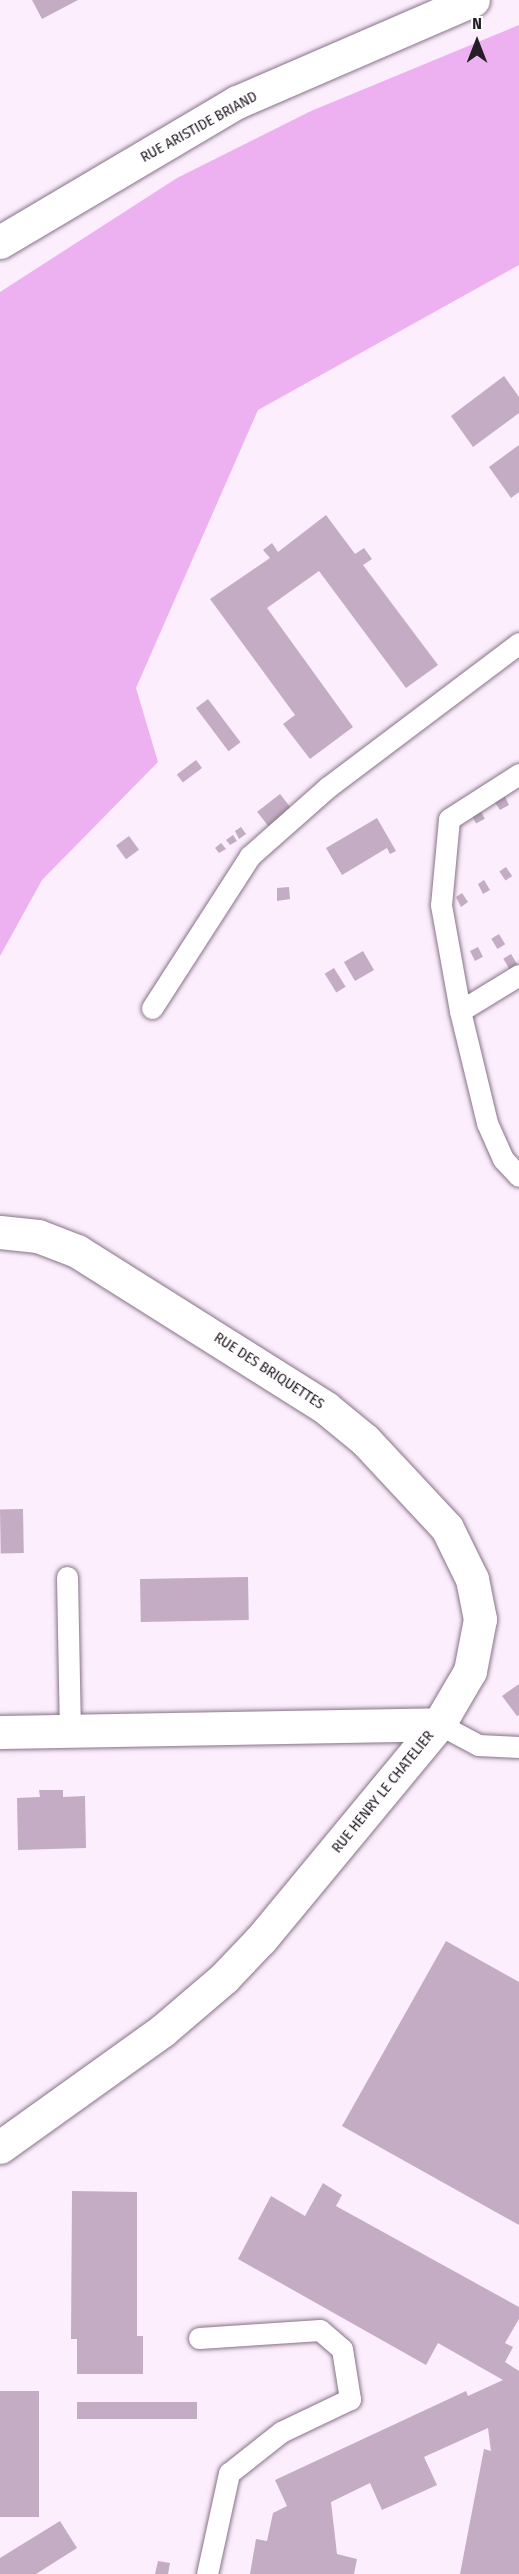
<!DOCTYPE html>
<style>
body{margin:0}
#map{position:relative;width:519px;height:2574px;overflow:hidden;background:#fceefd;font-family:"Fira Sans Condensed",sans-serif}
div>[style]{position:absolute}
.green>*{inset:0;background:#edb1f1}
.building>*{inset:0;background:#c3acc4;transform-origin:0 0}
.roads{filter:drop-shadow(0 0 2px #877288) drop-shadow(0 0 2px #877288)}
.service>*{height:21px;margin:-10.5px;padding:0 10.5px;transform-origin:10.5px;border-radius:10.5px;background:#fff}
.minor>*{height:33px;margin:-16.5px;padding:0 16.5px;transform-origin:16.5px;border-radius:16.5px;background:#fff}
.secondary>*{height:33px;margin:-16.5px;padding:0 16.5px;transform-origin:16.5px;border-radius:16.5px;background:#fff}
span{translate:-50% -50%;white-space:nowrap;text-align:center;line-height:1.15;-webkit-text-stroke:4.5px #fff;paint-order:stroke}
.street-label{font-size:15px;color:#251c25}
.north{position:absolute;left:447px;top:12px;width:60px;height:60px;-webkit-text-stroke:4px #fff;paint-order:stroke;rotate:0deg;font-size:16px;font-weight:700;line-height:24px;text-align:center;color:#251c25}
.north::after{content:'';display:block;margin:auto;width:21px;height:27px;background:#251c25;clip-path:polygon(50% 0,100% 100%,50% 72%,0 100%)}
</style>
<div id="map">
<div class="green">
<div style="clip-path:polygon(519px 25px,519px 265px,258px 410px,136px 688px,158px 762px,42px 880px,0 956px,0 292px,177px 178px,311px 111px)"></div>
</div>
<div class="building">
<div style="clip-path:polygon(32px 0,78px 0,42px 19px)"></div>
<div style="clip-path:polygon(504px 376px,519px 397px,519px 413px,473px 447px,451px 416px)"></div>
<div style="clip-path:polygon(519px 445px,519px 492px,511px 498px,489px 467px)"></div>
<div style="clip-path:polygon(326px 515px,355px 554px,364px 548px,372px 559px,363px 565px,438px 665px,406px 688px,319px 571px,267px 608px,353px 727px,310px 759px,283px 724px,295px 715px,210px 599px,270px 558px,263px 550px,272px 543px,278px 552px)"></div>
<div style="left:208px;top:699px;width:54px;height:15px;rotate:53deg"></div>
<div style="left:196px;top:760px;width:10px;height:24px;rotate:53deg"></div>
<div style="left:280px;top:794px;width:18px;height:29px;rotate:52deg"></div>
<div style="clip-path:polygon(504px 795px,509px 805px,500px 810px,494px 801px)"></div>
<div style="left:480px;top:810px;width:10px;height:10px;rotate:61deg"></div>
<div style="clip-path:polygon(377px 818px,396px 851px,390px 854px,387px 848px,342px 875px,326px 848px)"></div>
<div style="clip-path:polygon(241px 827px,246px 834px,239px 839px,235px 831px)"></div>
<div style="clip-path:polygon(233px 835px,237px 841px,230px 845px,226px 840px)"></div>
<div style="left:129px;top:836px;width:17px;height:16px;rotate:54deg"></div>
<div style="clip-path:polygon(221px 843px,226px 849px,219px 853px,215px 848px)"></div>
<div style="left:506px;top:867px;width:11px;height:8px;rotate:56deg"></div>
<div style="clip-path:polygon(484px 880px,490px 890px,483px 894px,478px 884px)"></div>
<div style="clip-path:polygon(289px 887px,290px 899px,277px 901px,277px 888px)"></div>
<div style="clip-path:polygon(462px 893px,468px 902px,461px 907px,456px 897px)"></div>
<div style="left:499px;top:934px;width:12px;height:9px;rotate:59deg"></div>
<div style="left:478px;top:947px;width:11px;height:9px;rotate:63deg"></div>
<div style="left:363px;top:951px;width:22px;height:22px;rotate:60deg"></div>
<div style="left:511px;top:954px;width:12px;height:9px;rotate:59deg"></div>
<div style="left:334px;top:968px;width:22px;height:11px;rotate:58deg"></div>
<div style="left:23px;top:1509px;width:44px;height:23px;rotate:89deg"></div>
<div style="left:248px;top:1577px;width:43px;height:108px;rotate:89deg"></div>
<div style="clip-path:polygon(519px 1684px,519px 1715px,517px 1716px,502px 1696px)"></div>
<div style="clip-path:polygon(39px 1790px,63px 1790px,63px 1797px,85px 1796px,86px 1848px,18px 1850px,17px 1798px,40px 1797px)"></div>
<div style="clip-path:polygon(446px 1941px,519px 1982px,519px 2225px,342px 2126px)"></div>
<div style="clip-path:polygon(323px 2183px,342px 2195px,336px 2206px,519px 2307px,519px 2319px,505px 2343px,513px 2347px,505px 2362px,519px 2371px,519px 2574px,460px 2574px,484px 2449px,491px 2451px,488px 2428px,424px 2457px,437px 2485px,382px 2510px,370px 2483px,331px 2502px,337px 2554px,357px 2559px,354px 2574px,250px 2574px,256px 2539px,267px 2541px,273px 2513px,287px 2506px,275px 2480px,466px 2391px,468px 2396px,503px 2380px,438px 2343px,426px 2365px,238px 2259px,271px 2196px,305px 2216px)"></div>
<div style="clip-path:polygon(72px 2191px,137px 2192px,137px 2336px,143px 2336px,143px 2374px,77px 2374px,77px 2339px,71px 2339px)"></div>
<div style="left:0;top:2391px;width:39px;height:126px"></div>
<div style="left:77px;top:2402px;width:120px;height:17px"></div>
<div style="clip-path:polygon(60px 2521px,77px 2548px,36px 2574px,0 2574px,0 2558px)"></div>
<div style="clip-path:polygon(158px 2561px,170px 2563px,168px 2574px,155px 2574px)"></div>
</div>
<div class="roads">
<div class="service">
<div style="left:519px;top:774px;width:83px;rotate:147.3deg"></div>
<div style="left:449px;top:819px;width:86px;rotate:95.3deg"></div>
<div style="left:441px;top:905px;width:108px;rotate:79.8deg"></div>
<div style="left:460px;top:1011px;width:115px;rotate:76.4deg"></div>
<div style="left:487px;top:1123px;width:39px;rotate:66deg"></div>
<div style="left:503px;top:1159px;width:23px;rotate:47deg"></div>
<div style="left:152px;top:1008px;width:181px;rotate:-57.2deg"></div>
<div style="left:250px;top:856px;width:104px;rotate:-41.5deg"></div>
<div style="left:328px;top:787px;width:239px;rotate:-37deg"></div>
<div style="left:460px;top:1011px;width:69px;rotate:-31.4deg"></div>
<div style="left:67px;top:1577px;width:153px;rotate:88.9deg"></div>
<div style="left:439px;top:1724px;width:44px;rotate:28.3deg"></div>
<div style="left:478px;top:1745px;width:41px;rotate:2.8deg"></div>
<div style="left:199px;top:2338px;width:121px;rotate:-3.8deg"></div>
<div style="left:320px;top:2330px;width:29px;rotate:41deg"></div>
<div style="left:342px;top:2349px;width:51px;rotate:80.9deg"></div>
<div style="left:350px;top:2399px;width:76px;rotate:154.4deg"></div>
<div style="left:281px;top:2432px;width:66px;rotate:141.7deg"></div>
<div style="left:229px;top:2473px;width:103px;rotate:102.3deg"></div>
</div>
<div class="minor">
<div style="left:0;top:1232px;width:38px;rotate:6deg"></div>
<div style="left:38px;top:1236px;width:42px;rotate:21deg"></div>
<div style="left:77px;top:1251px;width:294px;rotate:32.2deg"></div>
<div style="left:326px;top:1408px;width:50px;rotate:39.4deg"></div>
<div style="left:365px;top:1440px;width:120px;rotate:47deg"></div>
<div style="left:447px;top:1528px;width:57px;rotate:63.9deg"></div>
<div style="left:472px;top:1579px;width:41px;rotate:78.7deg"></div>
<div style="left:480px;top:1619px;width:53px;rotate:100.9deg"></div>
<div style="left:470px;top:1671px;width:61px;rotate:120.3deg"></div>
<div style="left:439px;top:1724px;width:279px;rotate:129.6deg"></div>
<div style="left:261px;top:1939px;width:54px;rotate:133.5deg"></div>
<div style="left:224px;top:1978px;width:82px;rotate:139.5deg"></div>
<div style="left:162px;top:2031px;width:199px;rotate:144.4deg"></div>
<div style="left:0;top:1732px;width:439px;rotate:-1deg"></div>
</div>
<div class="secondary">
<div style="left:0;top:242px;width:275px;rotate:-30.6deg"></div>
<div style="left:237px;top:102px;width:257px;rotate:-23.4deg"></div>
</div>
</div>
<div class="street-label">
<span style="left:199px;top:127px;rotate:-29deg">RUE ARISTIDE BRIAND</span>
<span style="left:269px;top:1371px;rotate:33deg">RUE DES BRIQUETTES</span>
<span style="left:383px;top:1792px;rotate:-51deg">RUE HENRY LE CHATELIER</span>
</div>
<div class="north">N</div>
</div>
